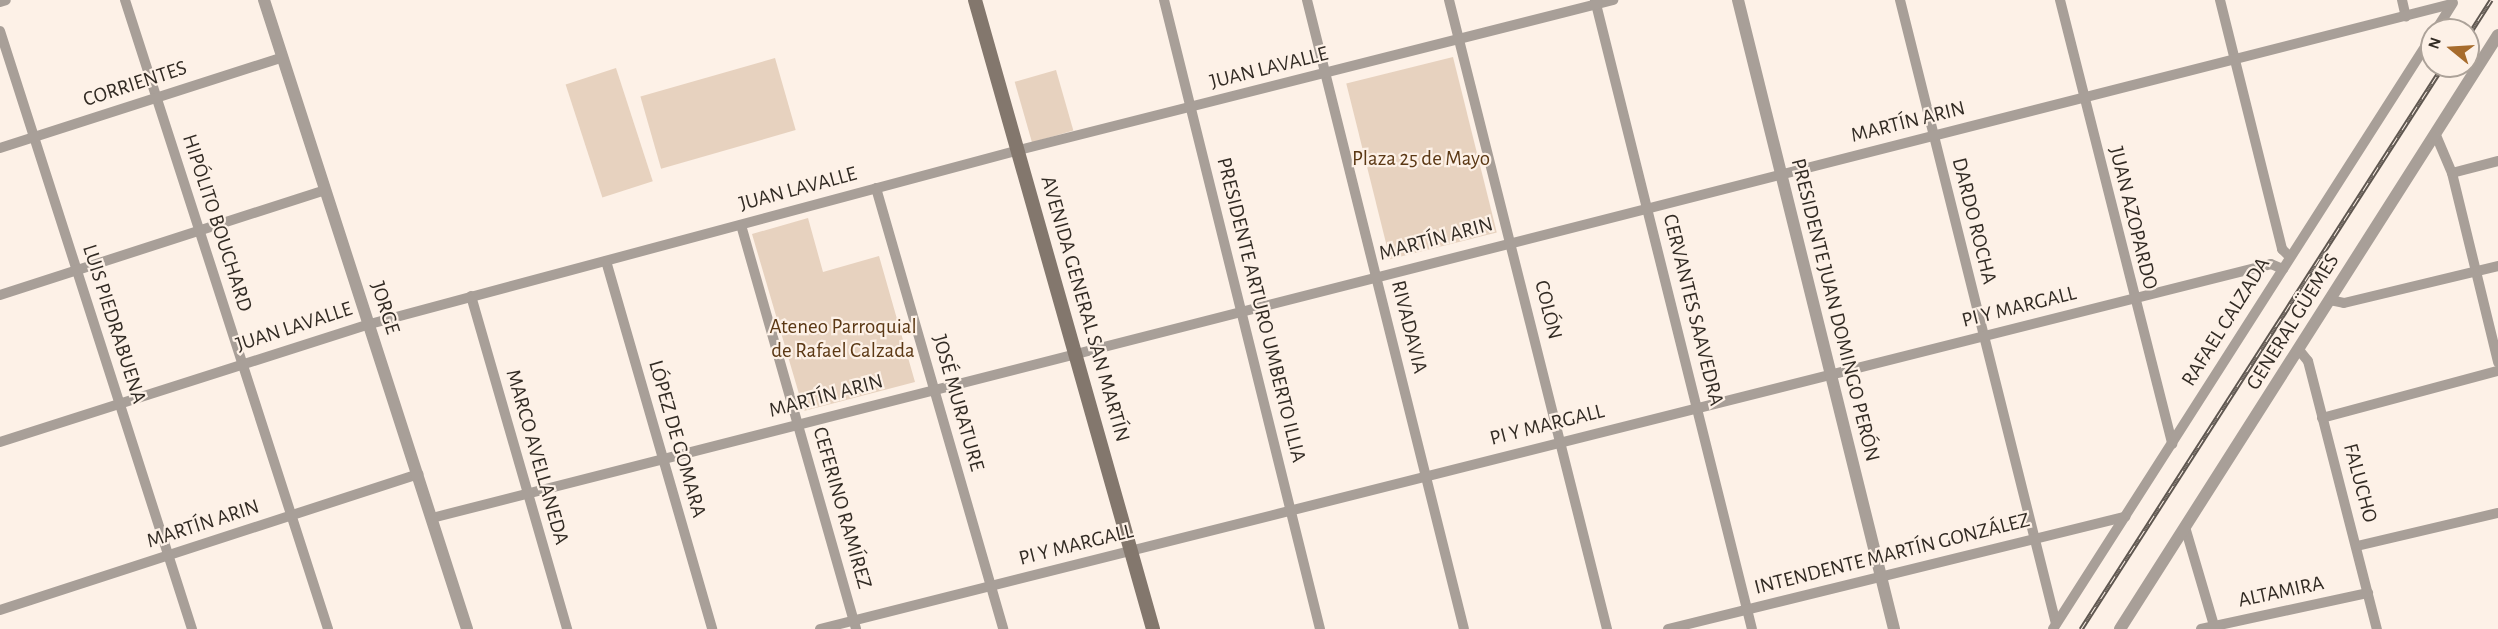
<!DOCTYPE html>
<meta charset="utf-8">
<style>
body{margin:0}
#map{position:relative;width:2498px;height:629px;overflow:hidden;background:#fdf1e7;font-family:"Alegreya Sans",sans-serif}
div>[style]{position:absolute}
.green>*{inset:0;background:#e7d2bf;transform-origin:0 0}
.minor>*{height:10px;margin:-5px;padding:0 5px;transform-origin:5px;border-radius:5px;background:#a89f98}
.tertiary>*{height:12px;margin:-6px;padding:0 6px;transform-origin:6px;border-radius:6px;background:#a89f98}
.secondary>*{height:14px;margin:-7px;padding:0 7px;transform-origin:7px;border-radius:7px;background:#83776d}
.rail>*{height:5px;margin-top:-2.5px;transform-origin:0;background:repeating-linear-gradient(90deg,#fdf1e7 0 9px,#5f5750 0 18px);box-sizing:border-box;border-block:2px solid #5f5750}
span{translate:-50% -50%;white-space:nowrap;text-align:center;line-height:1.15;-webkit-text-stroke:4.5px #fdf1e7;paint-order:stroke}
.street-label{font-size:21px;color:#322b24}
.park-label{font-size:21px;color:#5b3814}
.north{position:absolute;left:2420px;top:18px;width:60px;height:60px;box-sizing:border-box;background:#fdf1e7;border:2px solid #aca299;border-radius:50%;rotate:288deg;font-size:16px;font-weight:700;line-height:24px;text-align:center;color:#322b24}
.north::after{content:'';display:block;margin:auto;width:21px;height:27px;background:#a76c2d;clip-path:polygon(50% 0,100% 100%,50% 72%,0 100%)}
</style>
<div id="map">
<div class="green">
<div style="left:1453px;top:57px;width:181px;height:110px;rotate:76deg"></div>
<div style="left:775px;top:58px;width:75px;height:140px;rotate:74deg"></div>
<div style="left:616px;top:68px;width:119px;height:53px;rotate:72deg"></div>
<div style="left:1056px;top:70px;width:63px;height:43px;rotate:74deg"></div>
<div style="clip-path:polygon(808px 218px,823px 272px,879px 256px,915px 382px,804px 411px,752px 234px)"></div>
</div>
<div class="minor">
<div style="left:125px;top:0;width:661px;rotate:72.11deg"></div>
<div style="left:1164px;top:0;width:648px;rotate:76.07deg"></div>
<div style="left:1307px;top:0;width:648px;rotate:75.99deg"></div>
<div style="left:1449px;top:0;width:649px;rotate:75.9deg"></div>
<div style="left:1595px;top:0;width:648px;rotate:75.99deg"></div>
<div style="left:1900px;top:0;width:643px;rotate:75.96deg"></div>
<div style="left:2060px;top:0;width:458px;rotate:75.8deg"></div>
<div style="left:2220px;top:0;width:257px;rotate:76deg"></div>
<div style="left:2282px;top:249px;width:11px;rotate:45deg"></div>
<div style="left:2402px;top:0;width:17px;rotate:77deg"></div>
<div style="left:0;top:2px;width:6px;rotate:-18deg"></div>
<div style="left:2436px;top:30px;width:32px;rotate:-58deg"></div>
<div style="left:0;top:31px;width:628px;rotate:72.2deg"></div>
<div style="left:2435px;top:133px;width:43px;rotate:67deg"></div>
<div style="left:2452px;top:173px;width:195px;rotate:76.3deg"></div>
<div style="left:0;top:148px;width:297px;rotate:-17.8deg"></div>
<div style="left:2452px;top:173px;width:48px;rotate:-14.6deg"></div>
<div style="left:876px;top:188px;width:459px;rotate:73.9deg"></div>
<div style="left:741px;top:225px;width:420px;rotate:74.1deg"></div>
<div style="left:606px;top:261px;width:383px;rotate:73.9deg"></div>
<div style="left:0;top:295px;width:342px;rotate:-17.9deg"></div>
<div style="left:471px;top:296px;width:347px;rotate:73.9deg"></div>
<div style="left:2330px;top:300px;width:14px;rotate:12deg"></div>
<div style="left:2344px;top:303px;width:158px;rotate:-13.5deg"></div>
<div style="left:2299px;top:350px;width:14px;rotate:51deg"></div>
<div style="left:2308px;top:361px;width:277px;rotate:75.6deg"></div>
<div style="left:2322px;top:418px;width:182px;rotate:-15deg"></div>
<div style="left:0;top:442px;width:388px;rotate:-17.7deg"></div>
<div style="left:370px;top:324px;width:672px;rotate:-15.01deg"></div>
<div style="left:1019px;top:150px;width:613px;rotate:-14.17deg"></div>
<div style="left:432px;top:518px;width:2084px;rotate:-14.28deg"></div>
<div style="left:2185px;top:527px;width:106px;rotate:73.6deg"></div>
<div style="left:2357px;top:546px;width:145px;rotate:-13.2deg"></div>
<div style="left:0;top:610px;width:440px;rotate:-18deg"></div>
<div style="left:820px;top:629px;width:1496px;rotate:-14.12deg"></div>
<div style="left:2271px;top:264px;width:13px;rotate:23deg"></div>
<div style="left:1668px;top:629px;width:471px;rotate:-13.8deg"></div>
<div style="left:2053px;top:629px;width:704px;rotate:-57.42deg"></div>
<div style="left:2201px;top:629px;width:171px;rotate:-12.2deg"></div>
</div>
<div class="tertiary">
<div style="left:264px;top:0;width:661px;rotate:72.11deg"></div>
<div style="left:1738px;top:0;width:648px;rotate:76.07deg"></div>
<div style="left:2120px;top:629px;width:704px;rotate:-57.53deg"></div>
</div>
<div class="secondary">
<div style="left:975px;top:0;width:654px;rotate:74.2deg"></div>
</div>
<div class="rail">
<div style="left:2468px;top:36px;width:43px;rotate:-57.4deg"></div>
<div style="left:2081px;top:629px;width:669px;rotate:-57.26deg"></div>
</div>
<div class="street-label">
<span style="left:1269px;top:68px;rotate:-14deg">JUAN LAVALLE</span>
<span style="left:135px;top:84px;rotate:-18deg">CORRIENTES</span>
<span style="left:1908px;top:122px;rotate:-14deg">MARTÍN ARIN</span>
<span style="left:798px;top:189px;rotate:-15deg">JUAN LAVALLE</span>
<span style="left:2133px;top:218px;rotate:76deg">JUAN AZOPARDO</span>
<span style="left:1974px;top:221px;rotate:76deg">DARDO ROCHA</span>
<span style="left:217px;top:223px;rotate:72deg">HIPÓLITO BOUCHARD</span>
<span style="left:1436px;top:239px;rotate:-15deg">MARTÍN ARIN</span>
<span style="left:2019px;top:307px;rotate:-14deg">PI Y MARGALL</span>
<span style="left:385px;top:308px;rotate:72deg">JORGE</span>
<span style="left:1085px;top:309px;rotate:74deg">AVENIDA GENERAL SAN MARTÍN</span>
<span style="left:1261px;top:310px;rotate:76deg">PRESIDENTE ARTURO UMBERTO ILLIA</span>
<span style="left:1548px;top:310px;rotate:76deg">COLÓN</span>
<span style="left:1693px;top:310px;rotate:76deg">CERVANTES SAAVEDRA</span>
<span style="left:1835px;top:310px;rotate:76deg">PRESIDENTE JUAN DOMINGO PERÓN</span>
<span style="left:2226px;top:322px;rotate:-58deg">RAFAEL CALZADA</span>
<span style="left:2293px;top:322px;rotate:-58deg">GENERAL GÜEMES</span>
<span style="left:114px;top:324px;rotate:72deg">LUIS PIEDRABUENA</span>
<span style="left:294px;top:327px;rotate:-18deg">JUAN LAVALLE</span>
<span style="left:1409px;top:327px;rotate:76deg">RIVADAVIA</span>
<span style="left:826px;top:396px;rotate:-15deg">MARTÍN ARIN</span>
<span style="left:958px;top:403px;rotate:74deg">JOSÉ MURATURE</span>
<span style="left:1547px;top:425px;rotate:-14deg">PI Y MARGALL</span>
<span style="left:677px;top:439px;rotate:74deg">LÓPEZ DE GOMARA</span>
<span style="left:537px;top:457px;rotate:74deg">MARCO AVELLANEDA</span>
<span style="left:2360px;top:483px;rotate:75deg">FALUCHO</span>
<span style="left:842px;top:508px;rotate:74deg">CEFERINO RAMÍREZ</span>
<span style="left:203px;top:524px;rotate:-18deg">MARTÍN ARIN</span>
<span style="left:1076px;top:545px;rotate:-14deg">PI Y MARGALL</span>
<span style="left:1892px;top:554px;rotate:-14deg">INTENDENTE MARTÍN GONZÁLEZ</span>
<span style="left:2281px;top:592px;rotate:-12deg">ALTAMIRA</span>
</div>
<div class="park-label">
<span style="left:1421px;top:159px">Plaza 25 de Mayo</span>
<span style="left:843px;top:339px">Ateneo Parroquial<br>de Rafael Calzada</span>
</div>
<div class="north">N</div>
</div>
